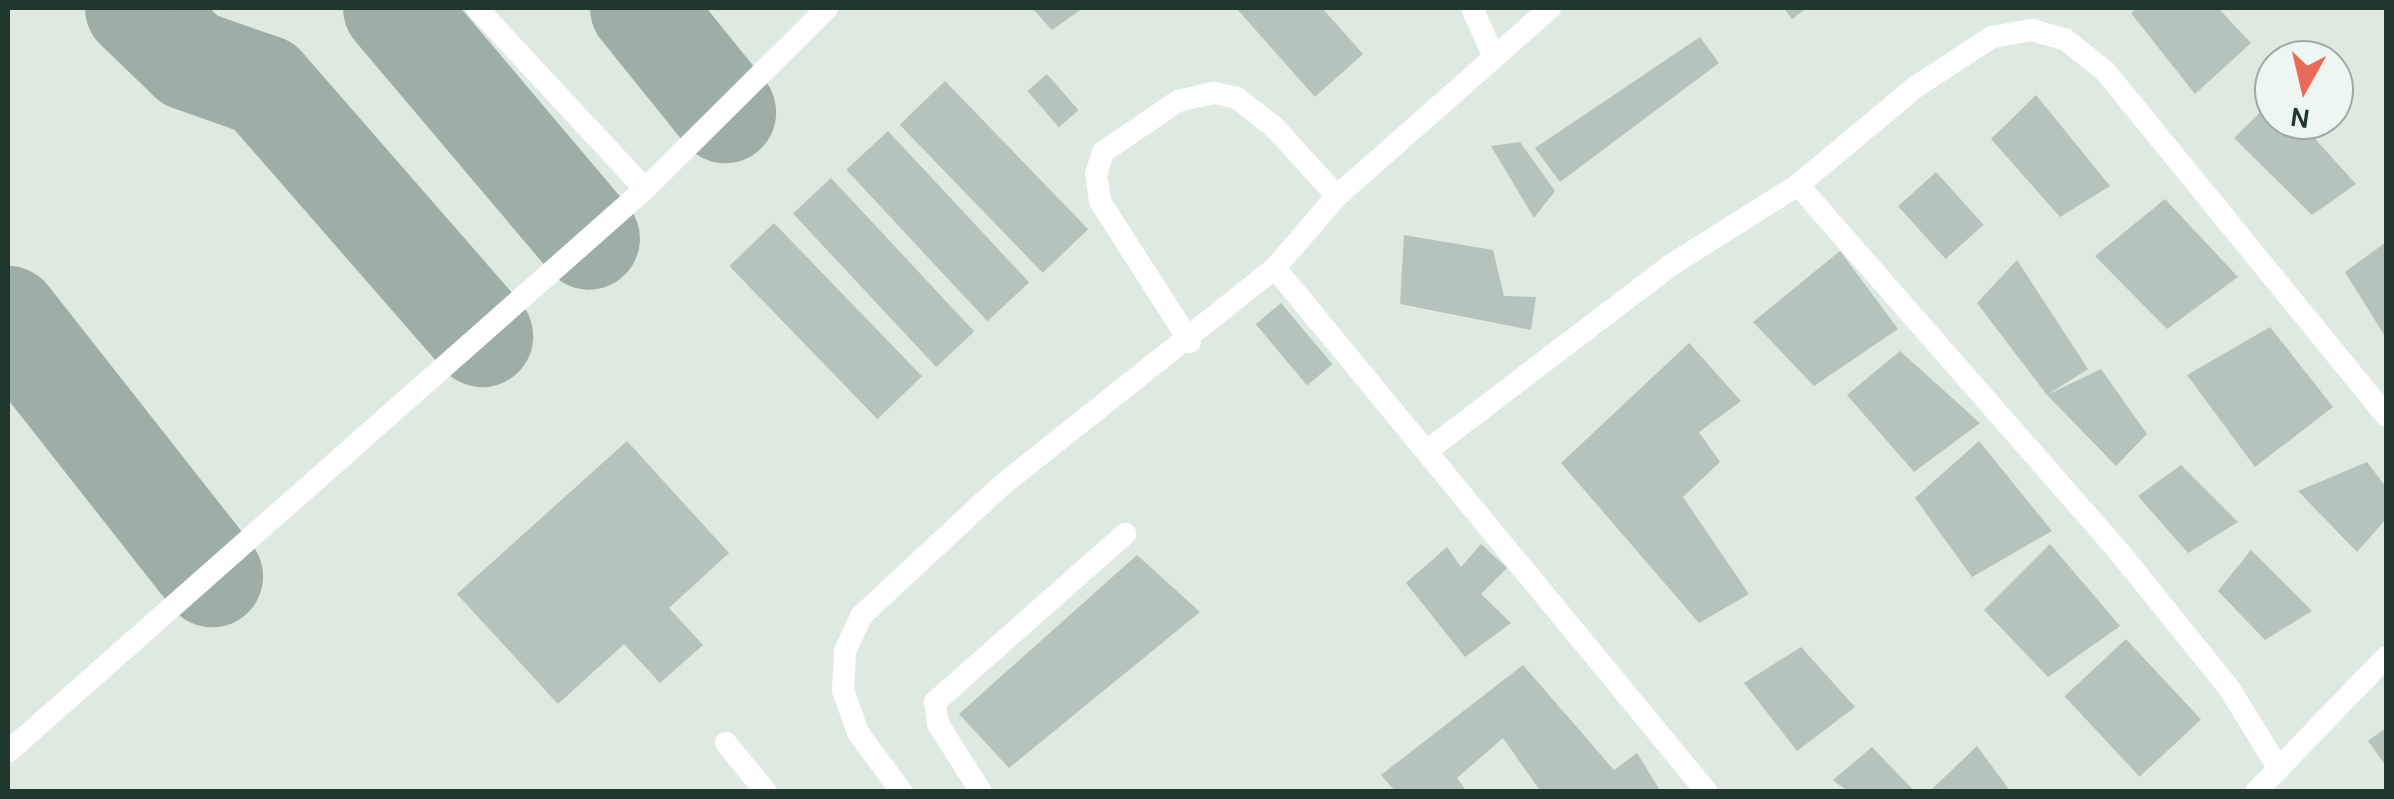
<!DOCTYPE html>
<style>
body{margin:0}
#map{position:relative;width:2394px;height:799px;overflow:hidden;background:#dee9e2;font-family:Karla,sans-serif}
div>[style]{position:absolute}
.taxiway>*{height:102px;margin:-51px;padding:0 51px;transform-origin:51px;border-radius:51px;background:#9caea6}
.building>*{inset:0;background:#b4c3bb;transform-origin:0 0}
.service>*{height:22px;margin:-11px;padding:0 11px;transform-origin:11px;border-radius:11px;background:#fff}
span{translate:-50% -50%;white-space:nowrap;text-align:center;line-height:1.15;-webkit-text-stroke:8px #eef6f1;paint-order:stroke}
.frame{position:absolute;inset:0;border:10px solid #20372e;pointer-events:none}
.north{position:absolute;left:2254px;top:40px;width:100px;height:100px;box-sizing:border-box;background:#eef6f1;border:2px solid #9caaa3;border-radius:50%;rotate:188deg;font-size:28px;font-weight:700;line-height:40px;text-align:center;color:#20372e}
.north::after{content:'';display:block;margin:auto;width:35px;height:45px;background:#eb6a5a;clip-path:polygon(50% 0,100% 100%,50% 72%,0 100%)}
</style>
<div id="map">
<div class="taxiway">
<div style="left:136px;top:8px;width:75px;rotate:43.9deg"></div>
<div style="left:190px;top:60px;width:78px;rotate:19.4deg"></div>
<div style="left:264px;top:86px;width:332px;rotate:48.9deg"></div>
<div style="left:394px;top:8px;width:302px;rotate:49.8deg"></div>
<div style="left:641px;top:8px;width:134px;rotate:51.1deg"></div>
<div style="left:8px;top:317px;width:330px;rotate:51.8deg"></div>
</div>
<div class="building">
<div style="clip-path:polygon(1032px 8px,1083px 8px,1052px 30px)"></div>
<div style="clip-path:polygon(1236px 8px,1322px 8px,1363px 54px,1315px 97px)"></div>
<div style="clip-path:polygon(1784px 8px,1807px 8px,1792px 19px)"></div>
<div style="clip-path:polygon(2137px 8px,2218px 8px,2251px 43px,2195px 94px,2131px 13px)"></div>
<div style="clip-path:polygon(1700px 37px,1719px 63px,1560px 182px,1535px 148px)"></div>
<div style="left:1047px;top:74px;width:48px;height:26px;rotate:49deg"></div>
<div style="left:945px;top:81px;width:206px;height:63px;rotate:46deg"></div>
<div style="clip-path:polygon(2036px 95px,2110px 186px,2060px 217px,1991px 139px)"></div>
<div style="clip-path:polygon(2274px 99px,2274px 120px,2298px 120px,2356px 184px,2312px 215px,2234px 138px)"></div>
<div style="left:888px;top:131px;width:207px;height:57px;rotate:47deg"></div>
<div style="clip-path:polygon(1520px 142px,1555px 191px,1534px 218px,1491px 146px)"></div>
<div style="left:1936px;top:172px;width:71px;height:51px;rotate:48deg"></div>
<div style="left:831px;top:178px;width:210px;height:52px;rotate:47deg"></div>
<div style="clip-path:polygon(2165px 199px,2238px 277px,2167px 329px,2095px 256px)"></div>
<div style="left:774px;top:223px;width:213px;height:62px;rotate:46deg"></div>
<div style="clip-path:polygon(1404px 235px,1493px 250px,1504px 296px,1536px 297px,1531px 330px,1400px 304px)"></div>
<div style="clip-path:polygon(2386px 242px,2386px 338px,2345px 272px)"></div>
<div style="clip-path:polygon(1840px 251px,1898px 329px,1814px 386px,1753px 322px)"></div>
<div style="clip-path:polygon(2017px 260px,2088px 369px,2047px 395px,2101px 369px,2147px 434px,2116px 466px,2047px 395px,1977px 303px)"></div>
<div style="left:1281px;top:303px;width:80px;height:33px;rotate:50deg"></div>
<div style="clip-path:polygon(2270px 327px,2333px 407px,2255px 467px,2187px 375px)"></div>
<div style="clip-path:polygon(1689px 343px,1741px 401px,1699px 432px,1720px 462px,1683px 497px,1749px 594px,1699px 623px,1561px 463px)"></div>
<div style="clip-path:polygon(1900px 351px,1980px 423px,1914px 472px,1847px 395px)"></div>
<div style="clip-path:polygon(627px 441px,729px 553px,669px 608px,703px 645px,660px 683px,624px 644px,558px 704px,457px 594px)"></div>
<div style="clip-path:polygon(1979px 441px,2052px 531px,1972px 577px,1915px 498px)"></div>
<div style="clip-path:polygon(2367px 462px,2386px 487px,2386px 519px,2357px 552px,2298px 491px)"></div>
<div style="clip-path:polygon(2181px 465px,2238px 522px,2188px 553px,2138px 496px)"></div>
<div style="clip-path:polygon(1481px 544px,1507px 568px,1481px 594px,1511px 623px,1465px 657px,1406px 583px,1447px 547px,1461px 567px)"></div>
<div style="clip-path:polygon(2050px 544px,2120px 626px,2048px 677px,1984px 610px)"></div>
<div style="clip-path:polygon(2251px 550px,2312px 611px,2265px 640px,2218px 591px)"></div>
<div style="clip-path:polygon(1137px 555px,1200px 612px,1009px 768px,959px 714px)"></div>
<div style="left:2126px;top:639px;width:110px;height:84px;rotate:47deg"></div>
<div style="clip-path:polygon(1801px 647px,1855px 707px,1797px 751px,1744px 683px)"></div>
<div style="clip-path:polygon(1523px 665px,1614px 770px,1637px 753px,1661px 792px,1541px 792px,1503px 738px,1457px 778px,1467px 792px,1396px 792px,1381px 775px)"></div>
<div style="clip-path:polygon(2386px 728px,2386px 766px,2368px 741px)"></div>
<div style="clip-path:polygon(1977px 746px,2011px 792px,1929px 792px)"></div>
<div style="clip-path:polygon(1872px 747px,1915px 792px,1849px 792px,1833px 780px)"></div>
</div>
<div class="service">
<div style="left:1472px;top:8px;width:54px;rotate:65.8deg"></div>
<div style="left:1798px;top:185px;width:489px;rotate:48.8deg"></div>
<div style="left:2120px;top:553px;width:174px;rotate:51.1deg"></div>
<div style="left:2229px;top:688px;width:95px;rotate:58.3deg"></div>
<div style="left:645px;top:189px;width:257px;rotate:-44.8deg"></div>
<div style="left:1275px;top:268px;width:679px;rotate:50.5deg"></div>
<div style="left:1190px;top:342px;width:167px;rotate:-122.6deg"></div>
<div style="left:1100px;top:201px;width:27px;rotate:-98deg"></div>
<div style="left:1096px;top:174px;width:23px;rotate:-72deg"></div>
<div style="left:1103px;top:152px;width:91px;rotate:-34.2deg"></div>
<div style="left:1178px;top:101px;width:37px;rotate:-13deg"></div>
<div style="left:1214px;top:93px;width:24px;rotate:12deg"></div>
<div style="left:1237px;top:98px;width:47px;rotate:38.1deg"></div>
<div style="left:1274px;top:127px;width:93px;rotate:47.6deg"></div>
<div style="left:1428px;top:450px;width:305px;rotate:-37.3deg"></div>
<div style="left:1671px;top:265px;width:150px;rotate:-32.2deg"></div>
<div style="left:1798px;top:185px;width:155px;rotate:-39.8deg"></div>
<div style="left:1917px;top:86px;width:90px;rotate:-33.2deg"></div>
<div style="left:1992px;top:37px;width:41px;rotate:-9.9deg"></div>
<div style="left:2032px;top:30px;width:35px;rotate:16deg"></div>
<div style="left:2066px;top:40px;width:50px;rotate:38.5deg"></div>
<div style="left:2105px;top:71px;width:445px;rotate:50.8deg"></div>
<div style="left:726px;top:743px;width:63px;rotate:50.8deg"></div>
<div style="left:8px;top:752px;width:850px;rotate:-41.47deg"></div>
<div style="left:645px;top:189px;width:247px;rotate:-132.9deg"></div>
<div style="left:902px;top:792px;width:74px;rotate:-126.7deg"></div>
<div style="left:858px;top:733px;width:46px;rotate:-109.2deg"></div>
<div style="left:843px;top:690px;width:39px;rotate:-87deg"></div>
<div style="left:845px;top:651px;width:38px;rotate:-65deg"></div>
<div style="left:861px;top:616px;width:192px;rotate:-42.9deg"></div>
<div style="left:1002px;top:485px;width:349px;rotate:-38.5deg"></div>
<div style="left:1275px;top:268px;width:95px;rotate:-49.3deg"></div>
<div style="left:1337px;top:196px;width:284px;rotate:-41.4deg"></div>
<div style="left:981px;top:792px;width:80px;rotate:-122.3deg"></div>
<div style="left:938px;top:724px;width:22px;rotate:-98deg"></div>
<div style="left:935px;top:702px;width:254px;rotate:-41.5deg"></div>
<div style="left:2256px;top:792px;width:187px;rotate:-46.1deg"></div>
</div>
<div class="frame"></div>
<div class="north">N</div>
</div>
